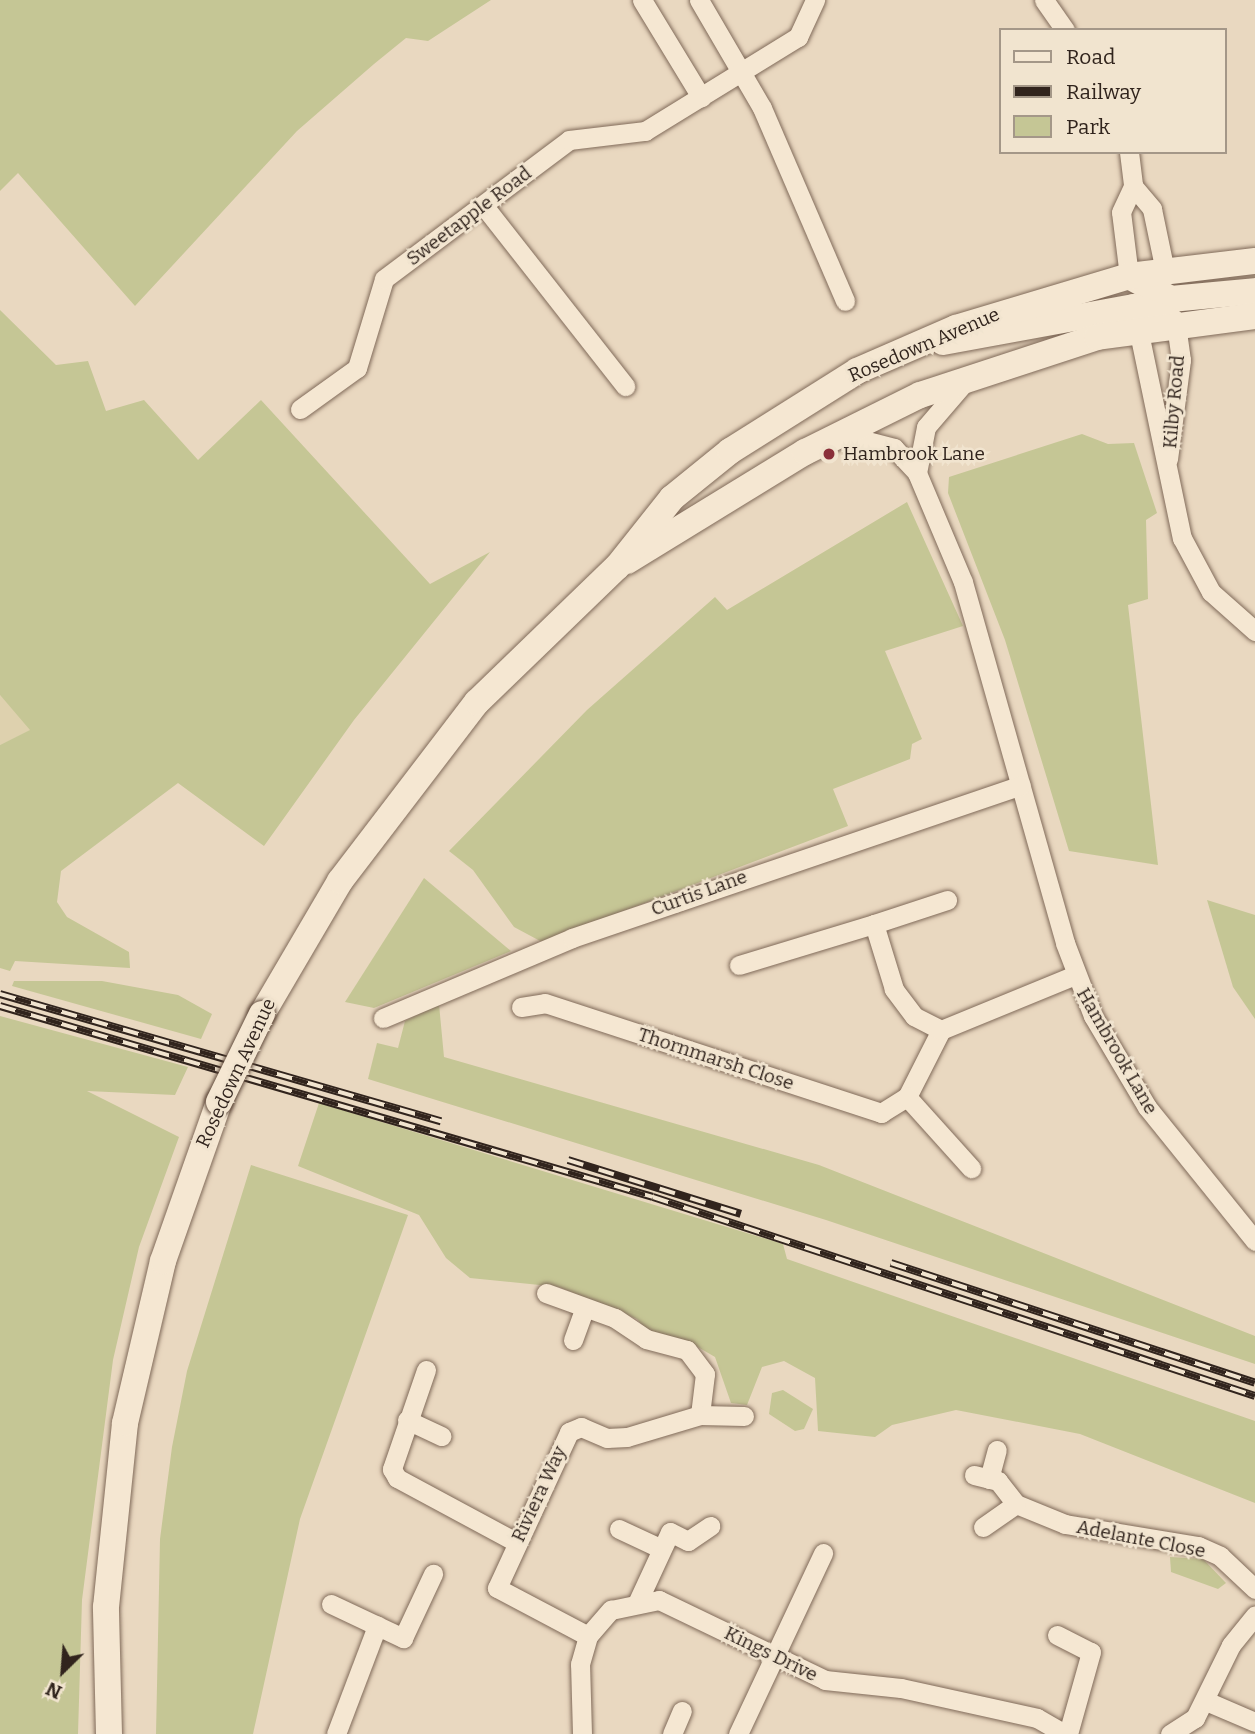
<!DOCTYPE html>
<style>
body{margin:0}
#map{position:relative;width:1255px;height:1734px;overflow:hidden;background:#e9d8c0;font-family:Bitter,serif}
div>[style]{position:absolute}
.farmland>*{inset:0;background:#ded1ae}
.green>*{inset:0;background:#c5c695}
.roads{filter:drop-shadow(0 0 2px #806a59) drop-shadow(0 0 2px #806a59)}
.street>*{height:19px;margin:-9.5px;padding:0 9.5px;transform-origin:9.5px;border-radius:9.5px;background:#f5e7d2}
.secondary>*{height:26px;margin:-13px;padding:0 13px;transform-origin:13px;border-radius:13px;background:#f5e7d2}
.rail>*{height:8px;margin-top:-4px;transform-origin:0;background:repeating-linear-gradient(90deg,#f1e4cf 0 16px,#31241d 0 32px);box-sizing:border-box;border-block:2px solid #31241d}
.bridges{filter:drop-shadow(0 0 2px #624c3d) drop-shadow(0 0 2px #624c3d)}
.secondary-bridge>*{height:26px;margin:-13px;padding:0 13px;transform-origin:13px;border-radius:13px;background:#f5e7d2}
.dots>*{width:19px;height:19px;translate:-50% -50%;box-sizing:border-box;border:4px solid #f1e4cf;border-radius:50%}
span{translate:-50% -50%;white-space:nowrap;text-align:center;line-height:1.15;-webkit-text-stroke:5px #f1e4cf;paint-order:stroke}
.street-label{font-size:19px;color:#31241d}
.poi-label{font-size:19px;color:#31241d}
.left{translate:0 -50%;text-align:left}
.legend{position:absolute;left:999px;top:28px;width:228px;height:126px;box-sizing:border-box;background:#f1e4cf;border:2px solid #a49788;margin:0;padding:9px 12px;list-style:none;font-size:21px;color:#31241d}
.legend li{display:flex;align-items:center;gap:14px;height:35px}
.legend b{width:35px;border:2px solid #a49788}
.north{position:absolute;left:28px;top:1636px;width:70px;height:70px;-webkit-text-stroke:5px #f1e4cf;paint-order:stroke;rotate:205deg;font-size:19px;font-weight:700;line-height:28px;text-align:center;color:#31241d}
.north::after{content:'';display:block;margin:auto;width:24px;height:32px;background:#31241d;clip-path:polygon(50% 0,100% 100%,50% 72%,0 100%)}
</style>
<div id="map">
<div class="farmland">
<div style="clip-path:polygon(0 695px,31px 730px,0 745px)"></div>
</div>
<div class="green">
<div style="clip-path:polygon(0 0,491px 0,428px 41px,406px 38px,374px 64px,297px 131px,135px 306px,18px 173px,0 191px)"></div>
<div style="clip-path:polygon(0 310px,56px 365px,88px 361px,106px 411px,144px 400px,198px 460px,261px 400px,430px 584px,490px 552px,354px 720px,264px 846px,178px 783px,61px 871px,57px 902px,67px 917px,129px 952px,130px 968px,15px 961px,10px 971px,0 968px,0 745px,30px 730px,0 695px)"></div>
<div style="clip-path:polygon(1082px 434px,1108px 444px,1134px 443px,1157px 513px,1146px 520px,1148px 599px,1128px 605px,1158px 865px,1069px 851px,1005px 640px,948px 493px,949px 477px)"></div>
<div style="clip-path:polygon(907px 502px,963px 626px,885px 651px,922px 739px,912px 744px,910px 759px,833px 789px,848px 826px,542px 942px,514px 927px,473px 870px,449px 851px,587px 710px,715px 597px,727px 610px)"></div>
<div style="clip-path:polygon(424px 878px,511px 951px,374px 1008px,345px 1002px)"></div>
<div style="clip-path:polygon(1207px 900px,1255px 915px,1255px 1019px,1233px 987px)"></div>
<div style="clip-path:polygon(14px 981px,102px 981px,178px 995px,212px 1014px,201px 1039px,12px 986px)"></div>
<div style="clip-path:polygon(439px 1004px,444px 1057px,819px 1165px,1255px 1336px,1255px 1364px,826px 1220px,368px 1079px,377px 1043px,398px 1048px,405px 1021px)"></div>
<div style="clip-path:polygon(0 1016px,188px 1067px,175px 1095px,87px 1091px,179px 1137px,139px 1247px,113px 1360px,82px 1600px,78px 1734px,0 1734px)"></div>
<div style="clip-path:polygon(319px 1103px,783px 1244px,787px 1259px,1255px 1421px,1255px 1503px,1080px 1434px,956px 1410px,892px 1425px,875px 1437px,818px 1431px,815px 1378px,784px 1361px,762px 1367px,747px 1405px,731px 1403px,715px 1357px,691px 1343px,646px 1330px,637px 1319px,559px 1287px,470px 1278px,446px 1258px,419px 1215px,298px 1166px)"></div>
<div style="clip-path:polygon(251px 1165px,408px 1215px,300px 1519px,253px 1734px,156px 1734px,160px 1539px,172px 1447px,187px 1371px)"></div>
<div style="clip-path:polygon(783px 1390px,813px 1409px,804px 1429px,795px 1431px,769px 1414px,772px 1393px)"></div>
<div style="clip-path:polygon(1170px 1557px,1203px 1559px,1226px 1583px,1218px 1589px,1171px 1572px)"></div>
</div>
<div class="roads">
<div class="street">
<div style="left:642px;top:0;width:114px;rotate:58.7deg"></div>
<div style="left:699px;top:0;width:125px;rotate:59.7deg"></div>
<div style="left:762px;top:108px;width:210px;rotate:66.7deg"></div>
<div style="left:1044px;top:0;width:37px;rotate:55deg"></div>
<div style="left:1129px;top:152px;width:34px;rotate:83deg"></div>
<div style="left:1133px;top:186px;width:30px;rotate:50deg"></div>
<div style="left:1152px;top:209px;width:63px;rotate:78.2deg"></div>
<div style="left:484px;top:206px;width:229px;rotate:51.9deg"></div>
<div style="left:1129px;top:276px;width:64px;rotate:-97.1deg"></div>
<div style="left:1121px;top:212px;width:29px;rotate:-65deg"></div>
<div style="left:1138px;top:328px;width:215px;rotate:78.2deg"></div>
<div style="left:1182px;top:538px;width:61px;rotate:61.8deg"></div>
<div style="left:1211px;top:592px;width:59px;rotate:41.6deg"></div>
<div style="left:300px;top:409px;width:70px;rotate:-35.7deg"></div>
<div style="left:357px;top:368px;width:93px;rotate:-73.1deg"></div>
<div style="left:384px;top:279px;width:231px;rotate:-36.9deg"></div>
<div style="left:569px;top:140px;width:77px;rotate:-6.8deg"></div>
<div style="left:645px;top:131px;width:180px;rotate:-31.6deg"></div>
<div style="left:798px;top:37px;width:41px;rotate:-65.3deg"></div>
<div style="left:840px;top:434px;width:56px;rotate:14.5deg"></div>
<div style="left:894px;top:448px;width:34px;rotate:47deg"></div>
<div style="left:917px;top:473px;width:118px;rotate:67.1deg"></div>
<div style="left:963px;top:582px;width:375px;rotate:74.2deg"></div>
<div style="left:1065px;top:943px;width:78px;rotate:69deg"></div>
<div style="left:1093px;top:1016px;width:106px;rotate:59.3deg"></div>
<div style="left:1147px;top:1107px;width:172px;rotate:51.1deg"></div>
<div style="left:1168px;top:459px;width:100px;rotate:-82.5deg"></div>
<div style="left:1181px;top:360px;width:37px;rotate:-98deg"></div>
<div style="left:917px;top:473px;width:47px;rotate:-78.9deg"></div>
<div style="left:926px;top:427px;width:57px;rotate:-49.3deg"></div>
<div style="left:739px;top:965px;width:141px;rotate:-16.9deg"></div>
<div style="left:521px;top:1007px;width:24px;rotate:-9deg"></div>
<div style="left:545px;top:1003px;width:354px;rotate:18.1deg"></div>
<div style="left:881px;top:1113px;width:31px;rotate:-32deg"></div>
<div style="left:907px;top:1097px;width:75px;rotate:-63.1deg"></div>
<div style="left:941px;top:1030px;width:145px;rotate:-22.3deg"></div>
<div style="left:383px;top:1018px;width:205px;rotate:-22.9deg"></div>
<div style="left:572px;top:938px;width:474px;rotate:-18.8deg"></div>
<div style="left:941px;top:1030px;width:30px;rotate:-153deg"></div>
<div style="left:914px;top:1016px;width:34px;rotate:-127deg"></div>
<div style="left:894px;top:989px;width:68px;rotate:-107.1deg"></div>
<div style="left:874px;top:924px;width:77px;rotate:-18.2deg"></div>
<div style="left:907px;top:1097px;width:96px;rotate:48deg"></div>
<div style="left:546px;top:1293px;width:73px;rotate:19.9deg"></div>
<div style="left:615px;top:1318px;width:37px;rotate:34deg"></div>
<div style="left:646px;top:1339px;width:42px;rotate:15deg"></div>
<div style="left:687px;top:1350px;width:30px;rotate:53deg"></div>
<div style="left:705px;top:1374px;width:41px;rotate:97deg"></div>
<div style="left:573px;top:1340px;width:33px;rotate:-70deg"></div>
<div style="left:426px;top:1370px;width:105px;rotate:109deg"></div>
<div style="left:392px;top:1469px;width:10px;rotate:61deg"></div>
<div style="left:397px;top:1478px;width:135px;rotate:28.3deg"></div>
<div style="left:407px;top:1420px;width:38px;rotate:25deg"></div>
<div style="left:974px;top:1475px;width:25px;rotate:14deg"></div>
<div style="left:998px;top:1481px;width:29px;rotate:52deg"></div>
<div style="left:1016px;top:1504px;width:53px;rotate:22.2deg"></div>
<div style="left:1065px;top:1524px;width:135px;rotate:9.4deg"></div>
<div style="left:1198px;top:1546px;width:24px;rotate:24deg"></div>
<div style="left:1220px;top:1556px;width:48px;rotate:43.3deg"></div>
<div style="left:989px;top:1479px;width:30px;rotate:-75deg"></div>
<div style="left:983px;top:1527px;width:40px;rotate:-34.9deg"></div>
<div style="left:619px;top:1529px;width:47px;rotate:24.9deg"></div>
<div style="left:638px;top:1601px;width:76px;rotate:-65.1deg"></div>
<div style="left:670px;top:1532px;width:20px;rotate:27deg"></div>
<div style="left:688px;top:1541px;width:27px;rotate:-34deg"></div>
<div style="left:331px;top:1604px;width:80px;rotate:25.3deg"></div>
<div style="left:403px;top:1638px;width:71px;rotate:-64.9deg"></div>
<div style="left:1057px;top:1635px;width:38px;rotate:27deg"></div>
<div style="left:1091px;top:1652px;width:85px;rotate:105.7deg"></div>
<div style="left:588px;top:1636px;width:103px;rotate:-152.2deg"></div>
<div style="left:497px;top:1588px;width:172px;rotate:-65.2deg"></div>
<div style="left:569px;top:1432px;width:13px;rotate:-23deg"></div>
<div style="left:581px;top:1427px;width:28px;rotate:23deg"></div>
<div style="left:607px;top:1438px;width:20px;rotate:-3deg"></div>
<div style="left:627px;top:1437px;width:76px;rotate:-16.8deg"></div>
<div style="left:700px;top:1415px;width:44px;rotate:1.3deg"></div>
<div style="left:1206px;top:1701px;width:53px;rotate:23.2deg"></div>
<div style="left:336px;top:1734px;width:116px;rotate:-69.2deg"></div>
<div style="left:582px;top:1734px;width:70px;rotate:-91.6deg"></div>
<div style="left:580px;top:1664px;width:29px;rotate:-74deg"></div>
<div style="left:588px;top:1636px;width:35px;rotate:-49deg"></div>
<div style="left:611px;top:1610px;width:49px;rotate:-11.8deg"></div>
<div style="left:659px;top:1600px;width:184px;rotate:25.7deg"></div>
<div style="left:825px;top:1680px;width:76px;rotate:6deg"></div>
<div style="left:901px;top:1688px;width:139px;rotate:12.4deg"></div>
<div style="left:1037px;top:1718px;width:32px;rotate:30deg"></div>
<div style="left:672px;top:1734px;width:25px;rotate:-67deg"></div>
<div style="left:738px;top:1734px;width:200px;rotate:-64.8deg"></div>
<div style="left:1170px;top:1734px;width:30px;rotate:-33deg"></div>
<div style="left:1195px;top:1718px;width:81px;rotate:-63.7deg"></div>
<div style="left:1231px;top:1645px;width:38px;rotate:-51deg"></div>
</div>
<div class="secondary">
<div style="left:1129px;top:276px;width:48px;rotate:28.7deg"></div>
<div style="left:1171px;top:299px;width:84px;rotate:-5.4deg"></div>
<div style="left:943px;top:342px;width:194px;rotate:-10.4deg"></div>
<div style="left:1134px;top:307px;width:40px;rotate:21deg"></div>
<div style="left:627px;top:561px;width:209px;rotate:-31.5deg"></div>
<div style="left:805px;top:452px;width:128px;rotate:-26.4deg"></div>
<div style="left:920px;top:395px;width:186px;rotate:-18.1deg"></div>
<div style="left:1097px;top:337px;width:159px;rotate:-7.6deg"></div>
<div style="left:262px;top:1014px;width:154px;rotate:-59.6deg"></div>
<div style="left:340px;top:881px;width:225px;rotate:-52.6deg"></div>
<div style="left:477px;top:702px;width:194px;rotate:-44deg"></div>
<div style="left:617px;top:567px;width:88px;rotate:-51.4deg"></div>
<div style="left:672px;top:498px;width:75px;rotate:-39deg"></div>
<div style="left:730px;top:451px;width:150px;rotate:-32.2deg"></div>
<div style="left:857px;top:371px;width:108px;rotate:-23.5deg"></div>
<div style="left:956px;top:328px;width:181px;rotate:-16.7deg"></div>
<div style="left:1129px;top:276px;width:127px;rotate:-6.8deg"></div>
<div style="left:109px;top:1734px;width:127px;rotate:-91.4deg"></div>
<div style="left:106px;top:1607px;width:185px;rotate:-84.1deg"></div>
<div style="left:125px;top:1423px;width:166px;rotate:-76.8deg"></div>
<div style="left:163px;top:1261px;width:169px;rotate:-70.6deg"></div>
</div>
</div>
<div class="rail">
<div style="left:0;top:994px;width:459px;rotate:16.1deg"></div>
<div style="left:0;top:1006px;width:680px;rotate:16.3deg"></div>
<div style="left:653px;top:1197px;width:634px;rotate:18.29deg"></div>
<div style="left:568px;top:1160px;width:181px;rotate:17.3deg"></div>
<div style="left:891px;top:1263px;width:383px;rotate:18.2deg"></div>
</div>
<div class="bridges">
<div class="secondary-bridge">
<div style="left:219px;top:1102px;width:98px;rotate:-64deg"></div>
</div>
</div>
<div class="dots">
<div style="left:829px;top:454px;background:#8a2f39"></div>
</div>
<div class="street-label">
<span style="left:469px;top:216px;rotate:-37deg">Sweetapple Road</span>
<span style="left:924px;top:345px;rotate:-23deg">Rosedown Avenue</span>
<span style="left:1174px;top:402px;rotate:-85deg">Kilby Road</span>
<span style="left:699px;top:893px;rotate:-20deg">Curtis Lane</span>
<span style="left:1117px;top:1051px;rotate:60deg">Hambrook Lane</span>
<span style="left:716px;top:1059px;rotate:18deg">Thornmarsh Close</span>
<span style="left:236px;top:1073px;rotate:-65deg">Rosedown Avenue</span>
<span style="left:539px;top:1494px;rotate:-65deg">Riviera Way</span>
<span style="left:1141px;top:1539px;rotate:11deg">Adelante Close</span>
<span style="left:771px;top:1654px;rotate:26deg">Kings Drive</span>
</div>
<div class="poi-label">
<span class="left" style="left:843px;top:454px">Hambrook Lane</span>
</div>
<ul class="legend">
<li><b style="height:9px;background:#f5e7d2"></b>Road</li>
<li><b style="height:9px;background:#31241d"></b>Railway</li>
<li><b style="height:19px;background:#c5c695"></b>Park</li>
</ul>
<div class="north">N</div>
</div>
